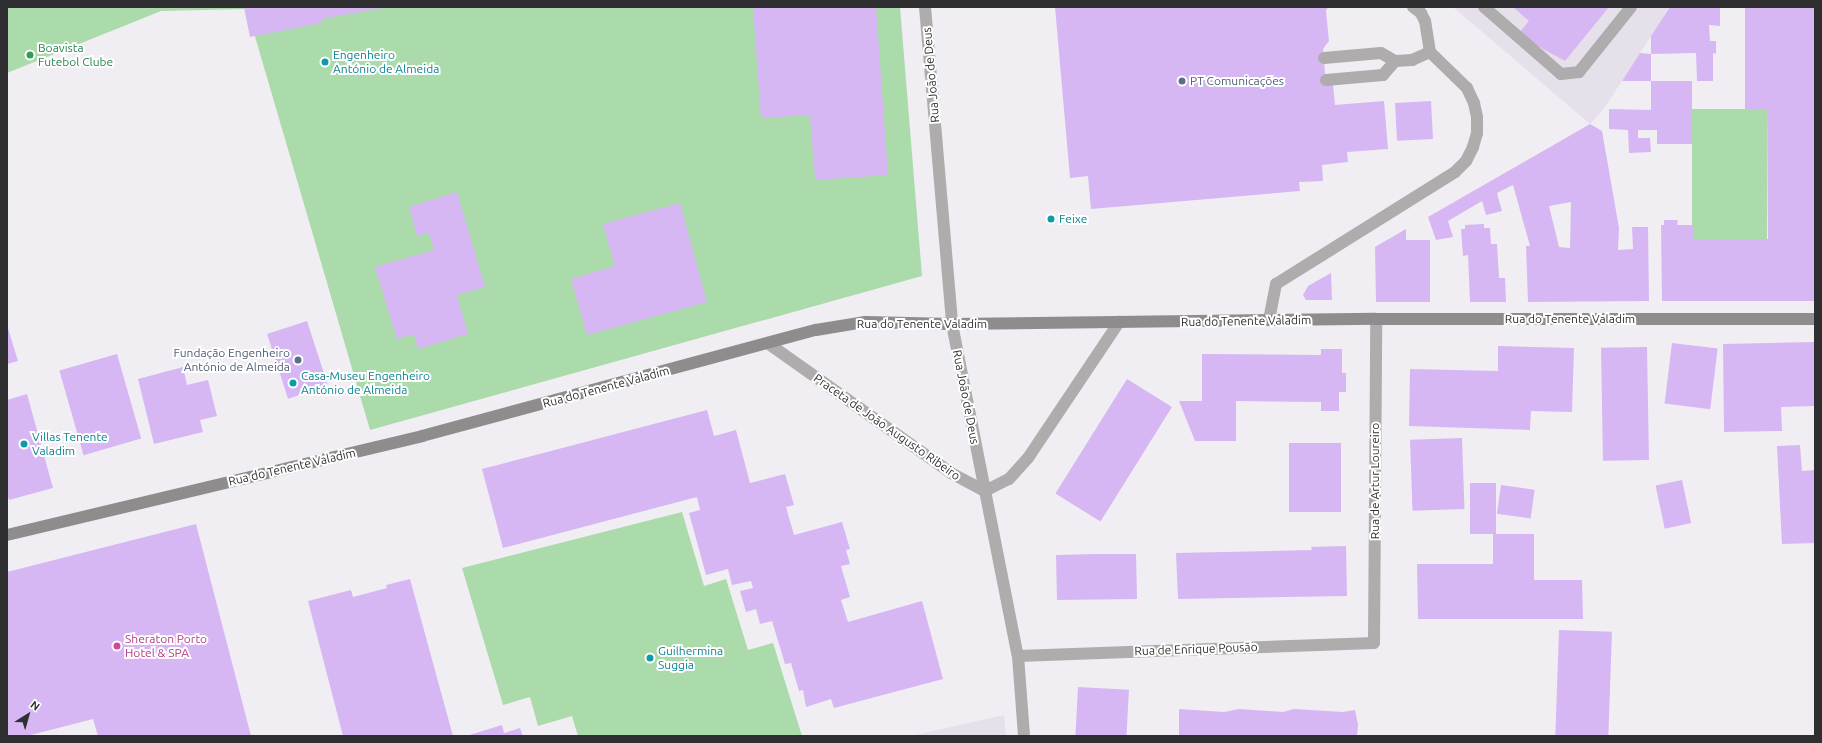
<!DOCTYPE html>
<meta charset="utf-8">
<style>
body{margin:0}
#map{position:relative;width:1822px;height:743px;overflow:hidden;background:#f0eef2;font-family:Ubuntu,sans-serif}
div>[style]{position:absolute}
.built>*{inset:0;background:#e6e0ea}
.green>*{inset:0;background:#abdaab;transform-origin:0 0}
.building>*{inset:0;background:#d6b7f4;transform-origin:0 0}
.lane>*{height:12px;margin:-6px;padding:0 6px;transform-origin:6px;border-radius:6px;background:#aeacad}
.street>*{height:12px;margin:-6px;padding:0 6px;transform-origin:6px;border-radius:6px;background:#aeacad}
.secondary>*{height:12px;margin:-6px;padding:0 6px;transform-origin:6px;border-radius:6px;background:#8e8c8d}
.dots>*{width:11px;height:11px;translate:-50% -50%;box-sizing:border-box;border:2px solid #fff;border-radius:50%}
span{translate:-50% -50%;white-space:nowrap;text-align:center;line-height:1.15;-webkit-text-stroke:4px #fff;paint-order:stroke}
.leisure-label{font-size:12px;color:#27864d}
.left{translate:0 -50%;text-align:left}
.culture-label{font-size:12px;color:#0d838f}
.street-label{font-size:12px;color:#2f2e30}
.service-label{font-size:12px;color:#4e5e75}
.right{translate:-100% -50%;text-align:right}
.hotel-label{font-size:12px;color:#b23c85}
.frame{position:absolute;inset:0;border:8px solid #2f2e30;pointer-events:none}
.north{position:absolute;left:8px;top:695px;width:40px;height:40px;-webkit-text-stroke:3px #fff;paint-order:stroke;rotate:37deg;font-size:11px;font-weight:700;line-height:16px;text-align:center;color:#2f2e30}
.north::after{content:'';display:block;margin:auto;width:14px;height:18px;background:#2f2e30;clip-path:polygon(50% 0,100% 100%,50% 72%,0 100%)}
</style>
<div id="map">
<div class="built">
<div style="clip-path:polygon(1453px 7px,1670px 7px,1603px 110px,1590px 124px)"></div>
<div style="clip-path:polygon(1004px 715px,1006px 736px,911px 736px)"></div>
</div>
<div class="green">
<div style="clip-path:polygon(7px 7px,900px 7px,922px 276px,370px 430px,247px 9px,161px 11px,7px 73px)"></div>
<div style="left:1767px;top:109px;width:130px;height:75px;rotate:90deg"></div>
<div style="clip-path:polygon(682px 512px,704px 586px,726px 579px,748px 650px,773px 643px,802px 736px,578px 736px,572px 716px,538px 726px,530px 697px,503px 705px,462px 568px)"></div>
</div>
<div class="building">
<div style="clip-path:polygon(244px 7px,383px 7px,383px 8px,321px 19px,322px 23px,250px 37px)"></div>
<div style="clip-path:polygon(753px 7px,876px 7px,888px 175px,815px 180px,810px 115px,761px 118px)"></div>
<div style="clip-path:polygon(1055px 7px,1328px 7px,1326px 11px,1329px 41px,1323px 49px,1326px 85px,1333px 84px,1335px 105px,1384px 101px,1388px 149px,1347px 152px,1348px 162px,1322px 165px,1323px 181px,1299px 182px,1300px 191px,1091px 209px,1088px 176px,1070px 178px)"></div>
<div style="clip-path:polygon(1513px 7px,1609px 7px,1565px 61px,1534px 44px,1520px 32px,1529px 21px)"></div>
<div style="clip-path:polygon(1670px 7px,1720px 7px,1720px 26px,1709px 25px,1710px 41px,1716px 41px,1716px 54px,1713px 53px,1713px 81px,1697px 81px,1696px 53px,1651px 54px,1651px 81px,1692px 81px,1692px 144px,1657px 144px,1657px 130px,1638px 130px,1638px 138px,1650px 138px,1651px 152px,1629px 153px,1628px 130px,1609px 129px,1609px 109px,1651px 110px,1651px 81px,1622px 81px,1640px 53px,1651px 54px,1651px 36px)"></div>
<div style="clip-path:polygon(1745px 7px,1815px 7px,1815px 301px,1662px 301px,1661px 225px,1664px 225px,1664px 220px,1678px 220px,1677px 225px,1693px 225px,1693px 239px,1768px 239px,1767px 109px,1745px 109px)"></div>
<div style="left:1431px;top:101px;width:38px;height:36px;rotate:87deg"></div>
<div style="clip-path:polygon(evenodd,1590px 124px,1602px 131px,1619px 228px,1618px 250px,1633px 249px,1632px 227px,1648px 227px,1649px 301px,1528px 302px,1526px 246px,1530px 246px,1513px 185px,1497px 193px,1502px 211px,1486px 215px,1482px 201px,1448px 221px,1453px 237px,1436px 240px,1428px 217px,1590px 124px,1571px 202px,1570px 248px,1559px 247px,1549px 206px,1571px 202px)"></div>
<div style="clip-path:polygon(457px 192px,485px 287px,457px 295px,468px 334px,418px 349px,414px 334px,397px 339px,375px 267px,434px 250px,429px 233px,417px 236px,409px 207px)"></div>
<div style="clip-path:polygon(680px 203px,707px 302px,587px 335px,571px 279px,615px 266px,603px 224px)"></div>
<div style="clip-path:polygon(1484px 224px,1484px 228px,1490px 228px,1491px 244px,1497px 244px,1499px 278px,1505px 278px,1506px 302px,1470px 302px,1468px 255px,1463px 256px,1461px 229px,1465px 229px,1465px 225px)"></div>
<div style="clip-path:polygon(1406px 229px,1406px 240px,1430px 240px,1430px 302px,1376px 302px,1375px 247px)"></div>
<div style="clip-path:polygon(1331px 273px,1332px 300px,1306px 300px,1303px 295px,1308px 286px)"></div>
<div style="left:307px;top:321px;width:68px;height:42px;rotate:72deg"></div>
<div style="clip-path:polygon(7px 325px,18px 361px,7px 364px)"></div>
<div style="clip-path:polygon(1815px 342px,1815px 406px,1781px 407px,1782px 431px,1724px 432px,1723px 344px)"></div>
<div style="left:1672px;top:343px;width:46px;height:61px;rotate:7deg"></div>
<div style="clip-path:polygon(1498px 346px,1574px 348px,1572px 412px,1531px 411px,1530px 430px,1409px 426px,1410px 369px,1498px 371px)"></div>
<div style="left:1647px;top:347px;width:113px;height:46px;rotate:89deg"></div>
<div style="clip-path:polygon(1321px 349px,1342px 349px,1342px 373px,1346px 373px,1346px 392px,1339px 392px,1339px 411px,1321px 411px,1321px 402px,1236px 401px,1236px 441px,1195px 441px,1179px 401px,1202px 401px,1202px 354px,1321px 355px)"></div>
<div style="left:117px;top:354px;width:88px;height:60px;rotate:74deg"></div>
<div style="clip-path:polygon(183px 367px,187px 385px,208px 380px,217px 416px,200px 420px,203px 432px,154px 444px,138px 379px)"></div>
<div style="left:1127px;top:379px;width:53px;height:135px;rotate:32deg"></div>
<div style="clip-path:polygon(27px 394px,53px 488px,9px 500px,7px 494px,7px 400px)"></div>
<div style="clip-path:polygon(707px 410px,714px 436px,736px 430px,750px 483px,785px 474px,794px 505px,786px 507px,794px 535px,842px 522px,850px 549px,846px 550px,850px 564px,841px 566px,850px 597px,841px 600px,848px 622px,922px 601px,943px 679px,834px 708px,831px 699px,806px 707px,803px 690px,799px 691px,791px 663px,785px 664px,772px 621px,760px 624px,756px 609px,746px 612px,740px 591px,753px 588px,751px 581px,732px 585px,728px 569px,706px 575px,689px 513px,700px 510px,697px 497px,503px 548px,482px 469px)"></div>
<div style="left:1462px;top:438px;width:71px;height:52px;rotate:88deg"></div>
<div style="left:1289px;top:443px;width:52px;height:69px"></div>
<div style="clip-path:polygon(1800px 445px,1802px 471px,1815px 470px,1815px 543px,1782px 544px,1777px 446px)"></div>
<div style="left:1682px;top:480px;width:44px;height:27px;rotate:78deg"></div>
<div style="clip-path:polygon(1470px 483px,1496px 483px,1496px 534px,1534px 534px,1534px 580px,1582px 580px,1583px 619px,1418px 619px,1417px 564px,1493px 564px,1493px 534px,1470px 534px)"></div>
<div style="left:1501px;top:485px;width:34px;height:29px;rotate:8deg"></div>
<div style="clip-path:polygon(196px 524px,251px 736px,98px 736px,93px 719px,27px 736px,7px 736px,7px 572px)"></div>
<div style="clip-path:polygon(1346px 546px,1347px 596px,1178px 599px,1176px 553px,1312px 550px,1311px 547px)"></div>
<div style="clip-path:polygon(1096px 554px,1136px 554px,1137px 599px,1057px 600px,1056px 555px)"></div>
<div style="clip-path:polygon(410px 579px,453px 736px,343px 736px,308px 601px,351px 590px,353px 597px,387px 588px,386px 585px)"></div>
<div style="left:1559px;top:630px;width:53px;height:106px;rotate:2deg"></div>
<div style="left:1078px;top:687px;width:51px;height:49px;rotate:3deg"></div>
<div style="clip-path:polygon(1179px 709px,1224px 712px,1239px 709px,1283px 712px,1294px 709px,1343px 712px,1355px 710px,1358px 725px,1357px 736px,1179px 736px)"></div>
<div style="clip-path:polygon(502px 725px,504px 733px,520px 728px,523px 736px,466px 736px)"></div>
</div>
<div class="lane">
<div style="left:1484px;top:7px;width:102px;rotate:41deg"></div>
<div style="left:1561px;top:74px;width:18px;rotate:-6deg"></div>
<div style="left:1579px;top:72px;width:83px;rotate:-51.3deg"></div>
<div style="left:1324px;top:58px;width:57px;rotate:-5deg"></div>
<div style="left:1381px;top:53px;width:16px;rotate:30deg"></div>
<div style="left:1395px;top:61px;width:17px;rotate:-3deg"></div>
<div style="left:1412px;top:60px;width:20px;rotate:-24deg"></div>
<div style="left:1326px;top:80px;width:57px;rotate:-5deg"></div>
<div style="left:1383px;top:75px;width:18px;rotate:-49deg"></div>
<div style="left:1269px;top:320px;width:37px;rotate:-79deg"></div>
<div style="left:1276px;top:284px;width:211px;rotate:-32deg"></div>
<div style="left:1455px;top:172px;width:16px;rotate:-45deg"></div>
<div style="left:1466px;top:161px;width:16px;rotate:-63deg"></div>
<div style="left:1473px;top:147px;width:15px;rotate:-74deg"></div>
<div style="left:1477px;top:133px;width:16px;rotate:-90deg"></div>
<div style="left:1477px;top:117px;width:14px;rotate:-102deg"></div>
<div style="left:1474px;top:103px;width:17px;rotate:-115deg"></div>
<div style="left:1467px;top:88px;width:52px;rotate:-135.8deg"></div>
<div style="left:1430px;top:52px;width:31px;rotate:-99deg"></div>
<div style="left:1425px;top:21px;width:9px;rotate:-117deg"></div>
<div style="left:1421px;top:13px;width:10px;rotate:-143deg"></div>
</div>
<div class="street">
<div style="left:925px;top:7px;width:318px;rotate:85.1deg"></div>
<div style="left:952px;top:324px;width:338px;rotate:78.8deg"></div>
<div style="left:1018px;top:656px;width:80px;rotate:85.7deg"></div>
<div style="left:769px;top:344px;width:223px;rotate:35.3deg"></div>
<div style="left:951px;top:473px;width:38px;rotate:28deg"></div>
<div style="left:985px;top:491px;width:27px;rotate:-27deg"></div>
<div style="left:1009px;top:479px;width:28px;rotate:-48deg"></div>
<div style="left:1028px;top:458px;width:164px;rotate:-56.2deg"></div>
<div style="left:1018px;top:656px;width:356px;rotate:-2.1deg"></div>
<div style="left:1374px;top:643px;width:324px;rotate:-89.6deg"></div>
</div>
<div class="secondary">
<div style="left:7px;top:535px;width:427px;rotate:-13.4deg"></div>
<div style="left:422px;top:436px;width:408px;rotate:-15.1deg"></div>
<div style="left:816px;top:330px;width:50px;rotate:-9.3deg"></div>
<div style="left:865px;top:322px;width:87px;rotate:1.3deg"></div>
<div style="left:952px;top:324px;width:424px;rotate:-0.7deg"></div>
<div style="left:1376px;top:319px;width:439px"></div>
</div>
<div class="dots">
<div style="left:30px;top:55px;background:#2e9e5b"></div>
<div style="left:325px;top:62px;background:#0f9aa8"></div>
<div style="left:1182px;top:81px;background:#5c6f8a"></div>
<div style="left:1051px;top:219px;background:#0f9aa8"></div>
<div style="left:298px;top:360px;background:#5c6f8a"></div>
<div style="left:293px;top:383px;background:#0f9aa8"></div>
<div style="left:24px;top:444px;background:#0f9aa8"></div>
<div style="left:117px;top:646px;background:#d1479c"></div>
<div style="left:650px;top:658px;background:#0f9aa8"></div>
</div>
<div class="leisure-label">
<span class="left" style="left:38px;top:55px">Boavista<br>Futebol Clube</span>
</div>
<div class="culture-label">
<span class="left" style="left:333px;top:62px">Engenheiro<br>António de Almeida</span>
<span class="left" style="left:1059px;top:219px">Feixe</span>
<span class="left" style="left:301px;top:383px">Casa-Museu Engenheiro<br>António de Almeida</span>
<span class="left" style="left:32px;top:444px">Villas Tenente<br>Valadim</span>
<span class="left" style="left:658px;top:658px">Guilhermina<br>Suggia</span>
</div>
<div class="street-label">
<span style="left:931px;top:75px;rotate:-95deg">Rua João de Deus</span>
<span style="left:1570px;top:319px">Rua do Tenente Valadim</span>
<span style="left:1246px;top:321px;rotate:-1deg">Rua do Tenente Valadim</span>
<span style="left:922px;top:324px">Rua do Tenente Valadim</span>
<span style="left:606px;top:387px;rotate:-15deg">Rua do Tenente Valadim</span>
<span style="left:966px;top:397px;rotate:79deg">Rua João de Deus</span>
<span style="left:887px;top:427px;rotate:35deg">Praceta de João Augusto Ribeiro</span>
<span style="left:292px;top:467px;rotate:-13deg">Rua do Tenente Valadim</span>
<span style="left:1375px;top:481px;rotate:-90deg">Rua de Artur Loureiro</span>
<span style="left:1196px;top:649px;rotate:-2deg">Rua de Enrique Pousão</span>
</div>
<div class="service-label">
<span class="left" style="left:1190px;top:81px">PT Comunicações</span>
<span class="right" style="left:290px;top:360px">Fundação Engenheiro<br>António de Almeida</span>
</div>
<div class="hotel-label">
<span class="left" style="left:125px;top:646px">Sheraton Porto<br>Hotel &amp; SPA</span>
</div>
<div class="frame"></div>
<div class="north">N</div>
</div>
